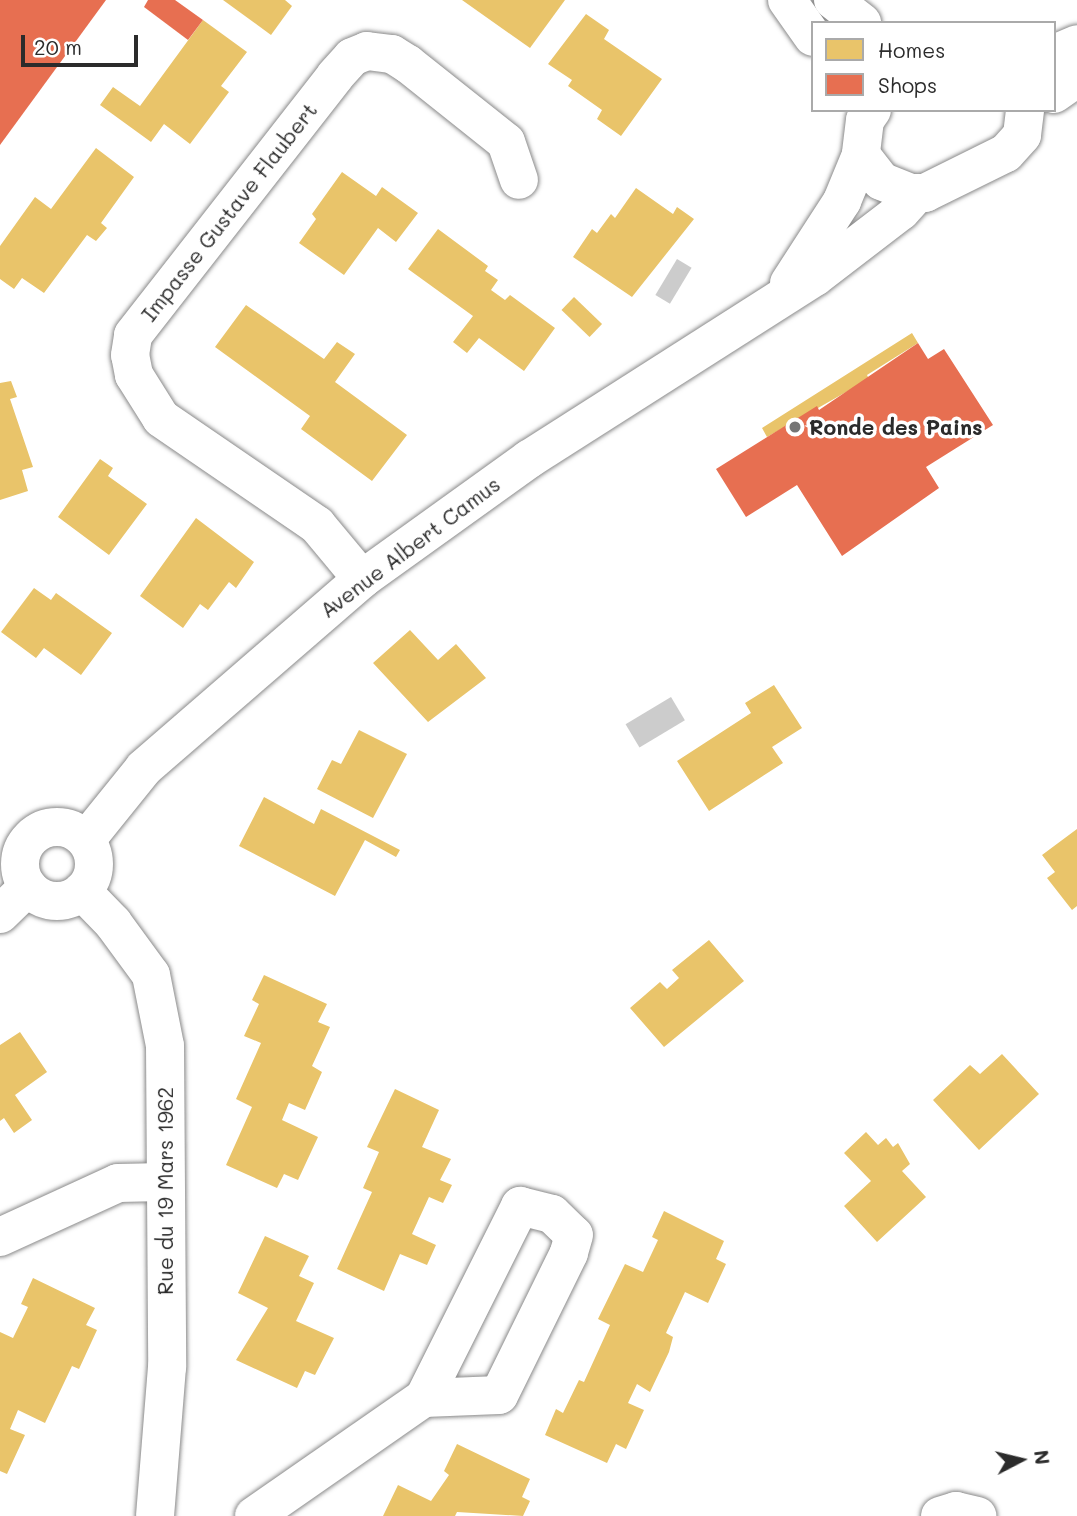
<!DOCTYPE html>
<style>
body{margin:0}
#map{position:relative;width:1077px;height:1516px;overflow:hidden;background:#fff;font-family:Mali,sans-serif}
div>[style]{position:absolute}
.water>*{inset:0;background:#ccc;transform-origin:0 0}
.homes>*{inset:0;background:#e9c46a;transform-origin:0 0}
.shops>*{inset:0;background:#e76f51}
.roads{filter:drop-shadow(0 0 2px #8a8a8a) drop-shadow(0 0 2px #8a8a8a)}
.minor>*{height:38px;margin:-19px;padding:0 19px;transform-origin:19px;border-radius:19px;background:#fff}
.minor>.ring{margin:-19px;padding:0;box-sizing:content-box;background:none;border:38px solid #fff;border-radius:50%}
.tertiary>*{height:38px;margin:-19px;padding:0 19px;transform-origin:19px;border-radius:19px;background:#fff}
.dots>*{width:19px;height:19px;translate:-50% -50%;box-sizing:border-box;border:4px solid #fff;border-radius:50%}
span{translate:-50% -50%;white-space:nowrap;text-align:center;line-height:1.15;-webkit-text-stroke:7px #fff;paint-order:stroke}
.street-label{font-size:21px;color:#2b2b2b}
.poi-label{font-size:21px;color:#2b2b2b;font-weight:700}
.left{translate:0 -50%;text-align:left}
.legend{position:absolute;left:811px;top:21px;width:245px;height:91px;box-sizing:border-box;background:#fff;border:2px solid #aaa;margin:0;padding:9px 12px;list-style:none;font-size:21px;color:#2b2b2b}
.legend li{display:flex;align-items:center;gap:14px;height:35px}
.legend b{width:35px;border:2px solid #aaa}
.north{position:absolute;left:986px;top:1425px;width:70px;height:70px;-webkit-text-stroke:5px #fff;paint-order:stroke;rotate:83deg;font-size:19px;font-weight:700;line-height:28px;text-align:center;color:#2b2b2b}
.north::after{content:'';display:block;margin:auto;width:24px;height:32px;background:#2b2b2b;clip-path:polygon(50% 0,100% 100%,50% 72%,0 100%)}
.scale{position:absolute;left:21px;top:35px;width:117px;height:32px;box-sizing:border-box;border:4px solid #2b2b2b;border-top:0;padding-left:9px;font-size:21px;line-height:24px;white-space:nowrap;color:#2b2b2b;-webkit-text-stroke:5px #fff;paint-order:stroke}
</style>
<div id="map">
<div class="water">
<div style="left:677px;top:259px;width:17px;height:42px;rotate:31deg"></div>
<div style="left:671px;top:697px;width:27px;height:53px;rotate:59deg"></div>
</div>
<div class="homes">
<div style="clip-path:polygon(223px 0,285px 0,292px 6px,271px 35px)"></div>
<div style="clip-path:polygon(462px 0,565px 0,530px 48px)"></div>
<div style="clip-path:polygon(586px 14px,609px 30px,604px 39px,662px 79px,621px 136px,597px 119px,602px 110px,568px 86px,572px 80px,548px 64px)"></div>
<div style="clip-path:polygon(203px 20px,247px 52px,221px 86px,229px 92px,190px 144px,164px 124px,151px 142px,100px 105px,113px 87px,140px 106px)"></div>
<div style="clip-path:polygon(96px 148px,134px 177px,101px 223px,107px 228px,96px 241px,87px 235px,44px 293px,22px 278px,14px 289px,0 279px,0 246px,35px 197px,51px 209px)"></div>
<div style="clip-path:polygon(342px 172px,376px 196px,382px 187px,418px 213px,396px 242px,378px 228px,344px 275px,299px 243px,316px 219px,312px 214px)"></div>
<div style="clip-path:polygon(636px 188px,673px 214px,677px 207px,694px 219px,632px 297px,573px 257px,592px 229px,597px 233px,611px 214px,615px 218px)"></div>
<div style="clip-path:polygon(438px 229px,488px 266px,485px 271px,498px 280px,491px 290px,505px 300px,510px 295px,555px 328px,524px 371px,479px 338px,467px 353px,453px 342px,473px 316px,408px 269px)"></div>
<div style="left:574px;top:297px;width:39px;height:18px;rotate:44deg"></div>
<div style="clip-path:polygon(246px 305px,324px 359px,337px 342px,355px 354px,335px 382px,407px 435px,372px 481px,301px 429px,310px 416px,215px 347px)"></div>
<div style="clip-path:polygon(912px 333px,918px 343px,867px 375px,869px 379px,767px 437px,762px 428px)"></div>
<div style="clip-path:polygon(11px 381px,17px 397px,10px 399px,33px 467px,22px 470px,28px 491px,0 500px,0 383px)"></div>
<div style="clip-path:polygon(100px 459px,113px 468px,108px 476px,147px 504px,109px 555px,58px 517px)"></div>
<div style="clip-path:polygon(196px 518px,254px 562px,236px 588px,229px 582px,208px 610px,200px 604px,183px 628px,140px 596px)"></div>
<div style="clip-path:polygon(34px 588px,51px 600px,56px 593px,112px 633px,81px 675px,44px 648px,36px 658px,1px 632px)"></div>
<div style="clip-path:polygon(410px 630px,438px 660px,456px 644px,486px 678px,428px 722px,373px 663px)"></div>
<div style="clip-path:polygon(774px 685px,802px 728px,772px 747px,783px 763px,709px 811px,677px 761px,751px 713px,745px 703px)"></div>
<div style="clip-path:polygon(359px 730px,407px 754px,373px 818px,317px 789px,332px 760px,341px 764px)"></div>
<div style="clip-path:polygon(264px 797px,314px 824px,321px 809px,400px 850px,396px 857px,365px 840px,335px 896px,239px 846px)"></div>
<div style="clip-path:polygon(1077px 829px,1077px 906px,1072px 910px,1047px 878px,1055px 872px,1042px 855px)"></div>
<div style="clip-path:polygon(709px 940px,744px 981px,664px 1047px,630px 1008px,660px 982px,667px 989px,679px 978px,672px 970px)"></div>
<div style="clip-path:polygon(264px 975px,327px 1004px,318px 1022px,330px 1027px,312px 1066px,322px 1072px,305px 1110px,289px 1103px,282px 1120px,318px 1137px,298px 1180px,284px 1174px,277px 1188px,226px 1165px,252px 1107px,236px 1099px,261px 1043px,244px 1036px,259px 1004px,252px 1000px)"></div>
<div style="clip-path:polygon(20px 1032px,47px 1072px,15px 1095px,32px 1120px,14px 1133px,4px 1118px,0 1121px,0 1045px)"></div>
<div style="clip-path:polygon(1002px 1054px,1039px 1094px,979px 1150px,933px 1100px,970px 1065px,980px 1074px)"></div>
<div style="clip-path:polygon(395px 1089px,439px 1110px,422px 1147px,451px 1159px,440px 1180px,452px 1185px,443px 1203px,429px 1197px,412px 1234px,436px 1245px,427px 1265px,400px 1254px,384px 1291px,337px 1269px,372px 1192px,363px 1188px,379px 1152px,367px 1147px)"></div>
<div style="clip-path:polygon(866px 1132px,878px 1145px,886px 1138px,893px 1147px,898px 1143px,910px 1164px,902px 1171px,926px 1197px,877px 1242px,844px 1206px,871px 1181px,844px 1153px)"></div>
<div style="clip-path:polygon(664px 1211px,724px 1241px,716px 1259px,726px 1264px,708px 1303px,685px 1292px,666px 1333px,673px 1337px,669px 1352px,650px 1392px,637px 1384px,628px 1403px,644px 1410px,626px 1449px,616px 1444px,607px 1463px,545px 1435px,556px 1409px,563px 1413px,579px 1380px,584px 1382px,610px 1325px,598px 1319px,625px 1264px,643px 1272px,658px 1240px,652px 1237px)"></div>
<div style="clip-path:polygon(265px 1236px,309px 1256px,299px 1276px,314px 1283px,296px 1321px,334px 1338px,315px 1375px,305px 1371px,297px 1388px,236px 1360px,268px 1308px,238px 1293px)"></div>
<div style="clip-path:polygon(33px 1278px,95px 1308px,86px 1325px,97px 1330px,79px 1369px,72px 1366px,45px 1423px,18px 1410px,10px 1429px,25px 1435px,7px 1474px,0 1471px,0 1332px,13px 1338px,28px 1307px,21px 1304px)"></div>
<div style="clip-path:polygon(457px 1444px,530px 1479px,522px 1497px,530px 1501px,523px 1516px,457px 1512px,455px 1516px,383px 1516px,398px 1485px,431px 1501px,449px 1475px,444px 1471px)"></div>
</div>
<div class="shops">
<div style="clip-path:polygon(0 0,106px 0,0 145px)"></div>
<div style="clip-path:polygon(148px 0,175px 0,203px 20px,188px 40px,144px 7px)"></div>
<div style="clip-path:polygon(918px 343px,928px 359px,944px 349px,993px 425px,926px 467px,939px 488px,842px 556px,797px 485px,746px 517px,716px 469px,817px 406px,819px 410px)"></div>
</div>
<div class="roads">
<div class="minor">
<div style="left:1054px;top:54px;width:25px;rotate:-23deg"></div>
<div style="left:1054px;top:94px;width:28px;rotate:-35deg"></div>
<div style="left:789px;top:283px;width:98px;rotate:-57.1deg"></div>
<div style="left:842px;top:201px;width:50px;rotate:-67.6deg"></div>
<div style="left:362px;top:579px;width:70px;rotate:-129.8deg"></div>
<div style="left:317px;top:525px;width:189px;rotate:-145.6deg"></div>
<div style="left:161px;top:418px;width:51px;rotate:-122.1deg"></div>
<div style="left:134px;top:375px;width:20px;rotate:-101deg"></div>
<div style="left:130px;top:355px;width:20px;rotate:-81deg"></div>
<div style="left:133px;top:335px;width:328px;rotate:-52deg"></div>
<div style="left:335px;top:76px;width:25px;rotate:-48deg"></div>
<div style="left:352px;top:57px;width:16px;rotate:-22deg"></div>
<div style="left:367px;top:51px;width:25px;rotate:7deg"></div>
<div style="left:392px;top:54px;width:19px;rotate:32deg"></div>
<div style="left:408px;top:64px;width:125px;rotate:38.5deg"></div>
<div style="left:506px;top:142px;width:40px;rotate:71.1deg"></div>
<div class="ring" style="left:20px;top:827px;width:36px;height:36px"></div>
<div style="left:86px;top:840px;width:92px;rotate:-51.1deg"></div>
<div style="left:144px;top:768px;width:289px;rotate:-40.9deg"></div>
<div style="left:362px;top:579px;width:206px;rotate:-35.7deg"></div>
<div style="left:529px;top:459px;width:339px;rotate:-32.5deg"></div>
<div style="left:815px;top:277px;width:108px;rotate:-37.5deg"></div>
<div style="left:901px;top:211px;width:24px;rotate:-48deg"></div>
<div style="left:82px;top:891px;width:45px;rotate:45.9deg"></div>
<div style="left:113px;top:923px;width:64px;rotate:53.8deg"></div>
<div style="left:151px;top:975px;width:72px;rotate:78.8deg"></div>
<div style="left:165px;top:1046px;width:321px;rotate:89.6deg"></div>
<div style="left:167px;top:1367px;width:149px;rotate:94.6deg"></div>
<div style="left:0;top:914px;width:39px;rotate:-44deg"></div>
<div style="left:0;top:1237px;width:130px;rotate:-24.6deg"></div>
<div style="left:118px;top:1183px;width:46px;rotate:-1.2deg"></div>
<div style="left:254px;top:1516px;width:207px;rotate:-34.8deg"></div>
<div style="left:424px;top:1398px;width:215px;rotate:-63.4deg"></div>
<div style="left:520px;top:1206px;width:33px;rotate:14deg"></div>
<div style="left:552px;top:1214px;width:30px;rotate:44deg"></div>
<div style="left:574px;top:1235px;width:19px;rotate:106deg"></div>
<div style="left:569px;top:1253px;width:158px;rotate:116.2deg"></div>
<div style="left:499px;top:1395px;width:75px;rotate:177.7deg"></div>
<div style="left:940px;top:1516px;width:17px;rotate:-17deg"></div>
<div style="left:956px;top:1511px;width:22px;rotate:13deg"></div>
</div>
<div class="tertiary">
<div style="left:787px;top:0;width:45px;rotate:54.9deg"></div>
<div style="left:833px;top:0;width:37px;rotate:38deg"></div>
<div style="left:872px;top:110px;width:12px;rotate:125deg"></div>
<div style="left:865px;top:120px;width:35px;rotate:97deg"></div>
<div style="left:861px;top:155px;width:33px;rotate:52deg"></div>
<div style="left:881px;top:181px;width:31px;rotate:22deg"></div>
<div style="left:910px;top:193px;width:15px"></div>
<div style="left:925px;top:193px;width:90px;rotate:-26.3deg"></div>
<div style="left:1006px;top:153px;width:24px;rotate:-48deg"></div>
<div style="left:1022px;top:135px;width:25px;rotate:-83deg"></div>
</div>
</div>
<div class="dots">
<div style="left:795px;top:427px;background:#757575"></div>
</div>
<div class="street-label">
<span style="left:229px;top:212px;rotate:-52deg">Impasse Gustave Flaubert</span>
<span style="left:410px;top:547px;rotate:-37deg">Avenue Albert Camus</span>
<span style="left:165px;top:1191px;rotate:-90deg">Rue du 19 Mars 1962</span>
</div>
<div class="poi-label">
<span class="left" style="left:809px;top:427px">Ronde des Pains</span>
</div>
<ul class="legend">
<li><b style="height:19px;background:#e9c46a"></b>Homes</li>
<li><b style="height:19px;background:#e76f51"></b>Shops</li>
</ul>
<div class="north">N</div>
<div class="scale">20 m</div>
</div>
